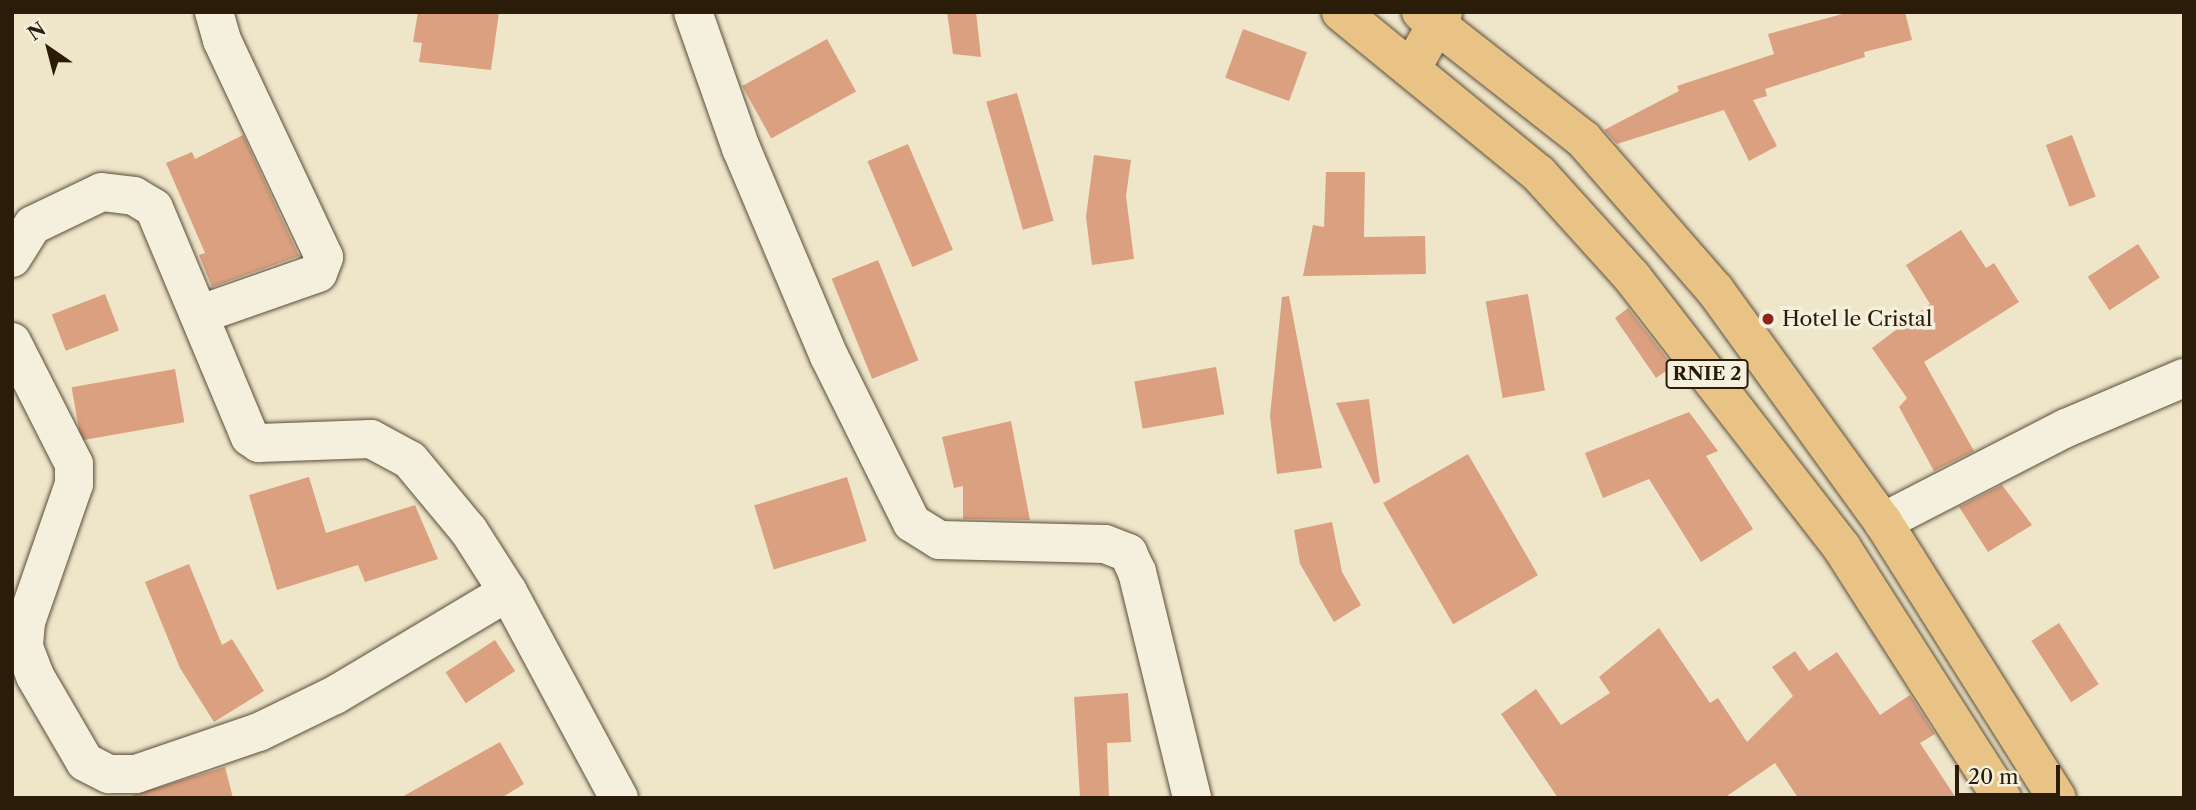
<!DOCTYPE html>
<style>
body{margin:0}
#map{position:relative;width:2196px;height:810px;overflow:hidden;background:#efe6ca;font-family:"Libre Caslon Text",serif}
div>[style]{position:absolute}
.building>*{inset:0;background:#daa080;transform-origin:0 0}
.roads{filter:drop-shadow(0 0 2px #5b4e39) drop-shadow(0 0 2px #5b4e39)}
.minor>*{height:38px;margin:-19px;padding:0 19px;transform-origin:19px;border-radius:19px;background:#f5efdd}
.major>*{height:38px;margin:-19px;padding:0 19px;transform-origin:19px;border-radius:19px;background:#e8c385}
.highway>*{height:38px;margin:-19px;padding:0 19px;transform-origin:19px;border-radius:19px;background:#e8c385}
.dots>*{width:19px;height:19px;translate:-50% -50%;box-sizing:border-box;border:4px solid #f5efdd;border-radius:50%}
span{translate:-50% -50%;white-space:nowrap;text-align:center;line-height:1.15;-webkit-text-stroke:7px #f5efdd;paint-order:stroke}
.shield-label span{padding:2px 5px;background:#f5efdd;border:2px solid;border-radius:5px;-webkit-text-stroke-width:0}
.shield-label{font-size:19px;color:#2a1c09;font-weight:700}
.poi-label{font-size:21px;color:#2a1c09}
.left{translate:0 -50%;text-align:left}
.frame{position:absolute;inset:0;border:14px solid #2a1c09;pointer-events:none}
.north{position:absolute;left:14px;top:14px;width:70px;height:70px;-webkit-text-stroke:5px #f5efdd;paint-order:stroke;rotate:325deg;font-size:19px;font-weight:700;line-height:28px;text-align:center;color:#2a1c09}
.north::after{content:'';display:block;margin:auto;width:24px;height:32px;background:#2a1c09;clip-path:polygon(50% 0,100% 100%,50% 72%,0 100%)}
.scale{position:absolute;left:1955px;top:765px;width:105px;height:32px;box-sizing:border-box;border:4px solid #2a1c09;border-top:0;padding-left:9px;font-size:21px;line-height:24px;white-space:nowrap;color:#2a1c09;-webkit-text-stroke:5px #f5efdd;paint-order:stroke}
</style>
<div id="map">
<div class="building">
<div style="clip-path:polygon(418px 12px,499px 12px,491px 70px,419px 62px,422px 43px,413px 42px)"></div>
<div style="clip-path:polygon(947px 12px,976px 12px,981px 57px,953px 54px)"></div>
<div style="clip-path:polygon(1850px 12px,1905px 12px,1912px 40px,1864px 52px,1865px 57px,1765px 89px,1767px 96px,1753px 100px,1777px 146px,1749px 161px,1724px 110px,1617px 144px,1604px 130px,1679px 91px,1677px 86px,1774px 54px,1768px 34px)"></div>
<div style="left:1243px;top:29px;width:68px;height:52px;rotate:20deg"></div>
<div style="left:827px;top:39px;width:60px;height:97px;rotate:61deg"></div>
<div style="left:1017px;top:93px;width:133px;height:32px;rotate:74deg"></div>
<div style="clip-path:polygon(243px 135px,299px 256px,212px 287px,199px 255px,205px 253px,166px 163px,192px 152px,195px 159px)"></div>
<div style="left:2072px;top:135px;width:66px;height:28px;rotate:69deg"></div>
<div style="left:908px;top:144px;width:115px;height:44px;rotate:67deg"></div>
<div style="clip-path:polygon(1094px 155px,1131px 160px,1126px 196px,1134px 259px,1092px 265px,1086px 217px)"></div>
<div style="clip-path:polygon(1326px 172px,1365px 172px,1364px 237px,1425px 236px,1426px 274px,1303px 276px,1313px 225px,1324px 227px)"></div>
<div style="clip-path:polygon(1961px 230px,1986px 268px,1994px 263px,2019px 302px,1924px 362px,1974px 451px,1934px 471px,1899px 407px,1907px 398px,1872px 348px,1930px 304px,1906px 265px)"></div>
<div style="left:2138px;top:244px;width:40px;height:60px;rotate:57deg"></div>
<div style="left:878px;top:260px;width:108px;height:50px;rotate:68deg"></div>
<div style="left:105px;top:294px;width:39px;height:57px;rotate:69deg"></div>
<div style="left:1528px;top:294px;width:98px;height:43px;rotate:80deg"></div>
<div style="clip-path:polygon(1289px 296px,1322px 468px,1277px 474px,1270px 416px,1282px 297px)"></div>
<div style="clip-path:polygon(1628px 308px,1673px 366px,1656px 378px,1615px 318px)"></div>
<div style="left:1216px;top:367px;width:48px;height:83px;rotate:80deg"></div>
<div style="left:175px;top:369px;width:54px;height:105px;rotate:80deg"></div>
<div style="clip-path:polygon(1369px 399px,1380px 482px,1374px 484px,1336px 403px)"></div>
<div style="clip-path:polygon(1689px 412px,1718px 451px,1706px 456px,1753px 529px,1701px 562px,1649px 479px,1603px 498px,1585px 453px)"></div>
<div style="clip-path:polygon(1011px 421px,1030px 520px,963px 519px,963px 486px,954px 488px,942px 437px)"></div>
<div style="left:1468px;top:454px;width:140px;height:98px;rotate:60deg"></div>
<div style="clip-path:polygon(309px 477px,326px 533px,415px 505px,438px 559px,365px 582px,358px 565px,277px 590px,249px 495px)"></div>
<div style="left:847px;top:477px;width:67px;height:97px;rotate:73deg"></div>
<div style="clip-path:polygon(2002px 485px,2032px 525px,1988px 552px,1959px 507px)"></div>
<div style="clip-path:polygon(1332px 522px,1342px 572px,1361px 605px,1334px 622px,1300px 564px,1294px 530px)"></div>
<div style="clip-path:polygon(189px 564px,222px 645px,232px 639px,264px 691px,214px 722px,180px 668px,145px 582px)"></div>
<div style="left:2059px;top:623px;width:73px;height:33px;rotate:57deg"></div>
<div style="clip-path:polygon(1659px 628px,1710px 703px,1718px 698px,1747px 742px,1793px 696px,1772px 667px,1795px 651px,1809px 671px,1837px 652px,1880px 715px,1910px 695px,1935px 734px,1920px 743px,1956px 798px,1798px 798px,1775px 763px,1724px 798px,1558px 798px,1501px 714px,1536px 689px,1561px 725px,1610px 693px,1599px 677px)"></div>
<div style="left:495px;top:640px;width:37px;height:59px;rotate:57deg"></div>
<div style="clip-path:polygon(1128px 693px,1131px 742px,1107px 743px,1109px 798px,1080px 798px,1074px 697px)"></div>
<div style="clip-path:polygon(500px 742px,524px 784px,501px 798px,400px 798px)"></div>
<div style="clip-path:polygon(225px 767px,233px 798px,131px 798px,131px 796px)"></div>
</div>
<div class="roads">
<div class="minor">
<div style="left:693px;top:12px;width:144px;rotate:70.6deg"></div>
<div style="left:741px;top:148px;width:226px;rotate:67.1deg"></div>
<div style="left:829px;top:356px;width:186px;rotate:63.6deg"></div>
<div style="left:912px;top:523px;width:32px;rotate:32deg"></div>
<div style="left:939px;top:540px;width:166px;rotate:1.4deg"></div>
<div style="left:1105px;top:544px;width:25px;rotate:21deg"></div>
<div style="left:1128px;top:553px;width:21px;rotate:65deg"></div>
<div style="left:1137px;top:572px;width:233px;rotate:76.3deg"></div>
<div style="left:12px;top:258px;width:39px;rotate:-58deg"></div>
<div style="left:33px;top:225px;width:76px;rotate:-25.6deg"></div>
<div style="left:102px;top:192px;width:32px;rotate:7deg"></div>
<div style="left:134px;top:196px;width:23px;rotate:31deg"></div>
<div style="left:154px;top:208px;width:248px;rotate:67.3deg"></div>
<div style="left:250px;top:437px;width:11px;rotate:34deg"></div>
<div style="left:259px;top:443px;width:112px;rotate:-2deg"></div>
<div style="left:371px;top:439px;width:44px;rotate:28.3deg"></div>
<div style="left:410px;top:460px;width:92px;rotate:50.3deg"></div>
<div style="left:469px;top:531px;width:72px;rotate:57.4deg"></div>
<div style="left:508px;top:592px;width:234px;rotate:61.7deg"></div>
<div style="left:201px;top:314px;width:124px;rotate:-19.3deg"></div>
<div style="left:318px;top:273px;width:17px;rotate:-69deg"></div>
<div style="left:324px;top:257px;width:240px;rotate:-115.2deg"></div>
<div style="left:222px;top:40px;width:29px;rotate:-106deg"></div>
<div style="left:12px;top:342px;width:137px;rotate:63.1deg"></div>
<div style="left:74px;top:464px;width:20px;rotate:90deg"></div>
<div style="left:74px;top:484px;width:146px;rotate:109.2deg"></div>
<div style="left:26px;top:622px;width:25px;rotate:95deg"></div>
<div style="left:24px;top:647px;width:31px;rotate:69deg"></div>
<div style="left:35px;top:676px;width:99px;rotate:59.8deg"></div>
<div style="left:85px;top:762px;width:27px;rotate:27deg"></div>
<div style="left:109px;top:774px;width:27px"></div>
<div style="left:136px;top:774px;width:130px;rotate:-18.9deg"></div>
<div style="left:259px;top:732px;width:85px;rotate:-26deg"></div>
<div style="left:335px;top:695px;width:201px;rotate:-30.8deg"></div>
<div style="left:1883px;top:522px;width:206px;rotate:-27.2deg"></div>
<div style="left:2066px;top:428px;width:128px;rotate:-23deg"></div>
</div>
<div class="major">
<div style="left:1413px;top:66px;width:62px;rotate:-60.9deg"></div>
</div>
<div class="highway">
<div style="left:1341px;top:12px;width:256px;rotate:39.3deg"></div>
<div style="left:1539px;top:174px;width:139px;rotate:47.9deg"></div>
<div style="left:1632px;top:277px;width:343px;rotate:52.2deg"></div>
<div style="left:1842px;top:548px;width:297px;rotate:57.4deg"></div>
<div style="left:1421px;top:12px;width:207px;rotate:38.1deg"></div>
<div style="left:1584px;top:140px;width:199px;rotate:48.9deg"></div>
<div style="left:1715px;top:290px;width:286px;rotate:54.1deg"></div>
<div style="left:1883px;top:522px;width:326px;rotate:57.8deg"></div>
</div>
</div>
<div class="dots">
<div style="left:1768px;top:319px;background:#8f2418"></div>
</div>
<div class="shield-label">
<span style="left:1707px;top:374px">RNIE 2</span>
</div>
<div class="poi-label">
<span class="left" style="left:1782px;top:319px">Hotel le Cristal</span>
</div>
<div class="frame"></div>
<div class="north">N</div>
<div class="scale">20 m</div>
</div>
